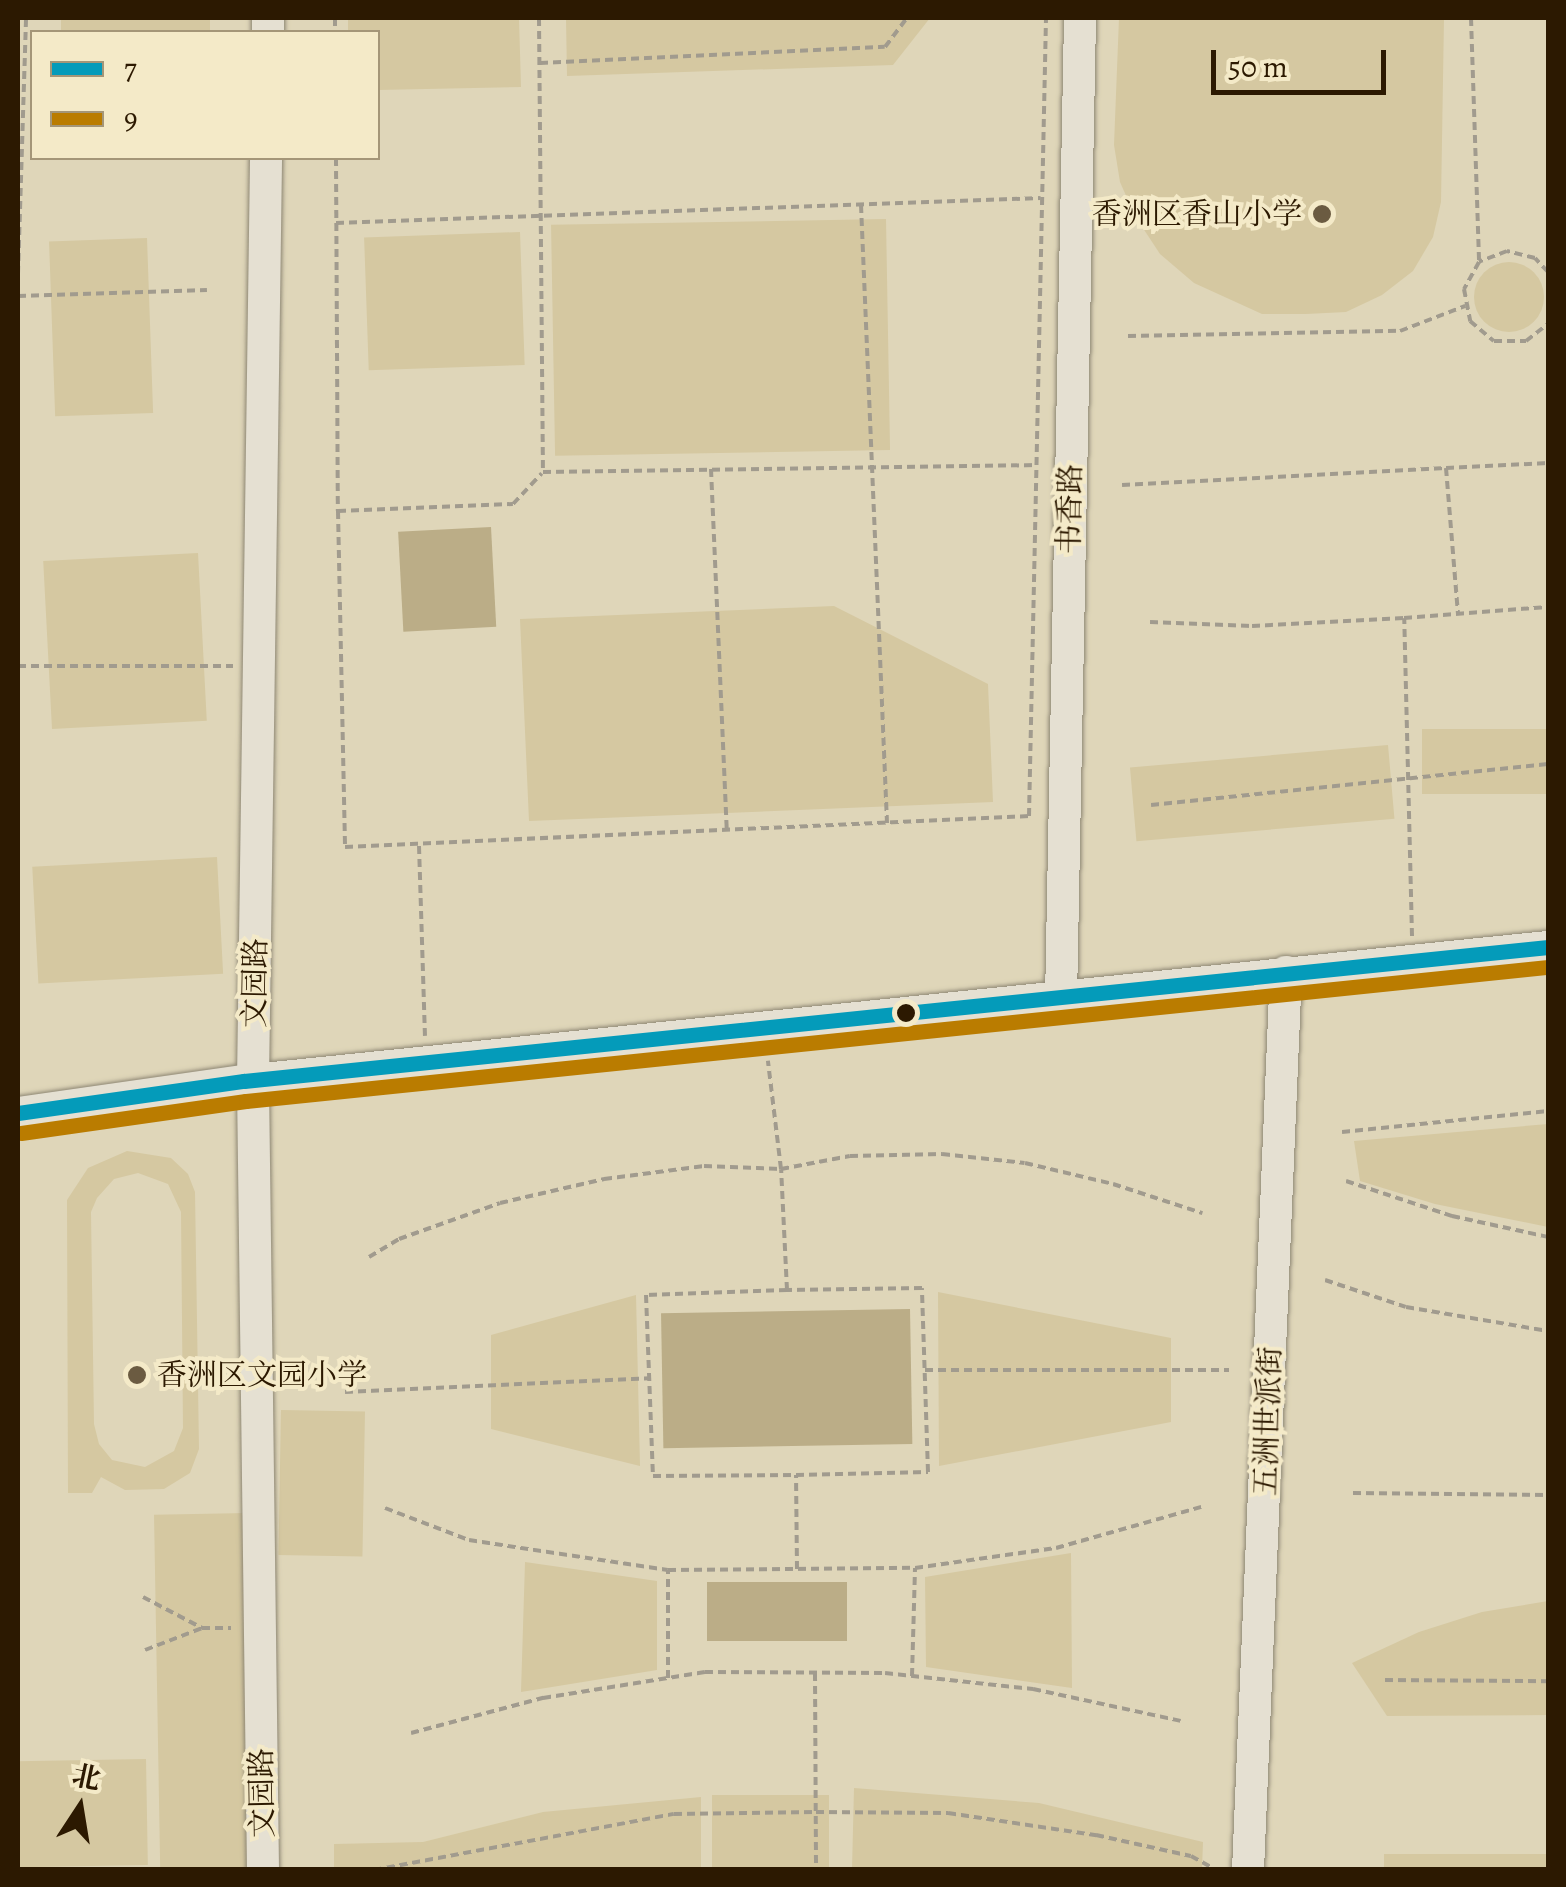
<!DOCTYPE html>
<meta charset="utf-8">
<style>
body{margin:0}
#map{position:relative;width:1566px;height:1887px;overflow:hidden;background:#dfd6b9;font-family:Alegreya,"Noto Serif SC",serif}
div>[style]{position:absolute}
.green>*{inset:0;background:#d5c8a1;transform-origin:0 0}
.round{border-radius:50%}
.water>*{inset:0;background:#bbad87;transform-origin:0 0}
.path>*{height:4px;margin-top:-2px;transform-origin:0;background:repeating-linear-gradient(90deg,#a19b8e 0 8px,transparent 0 13px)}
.roads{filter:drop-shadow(0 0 2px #8e8774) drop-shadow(0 0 2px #8e8774)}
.minor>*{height:32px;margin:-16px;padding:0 16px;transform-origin:16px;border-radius:16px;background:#e5e0d2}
.bus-1>*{height:15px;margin:-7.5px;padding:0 7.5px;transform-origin:7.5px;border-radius:7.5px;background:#049bba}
.bus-2>*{height:15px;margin:-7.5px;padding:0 7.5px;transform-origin:7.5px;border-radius:7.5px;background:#ba7c00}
.dots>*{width:28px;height:28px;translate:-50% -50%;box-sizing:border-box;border:5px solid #f4eac8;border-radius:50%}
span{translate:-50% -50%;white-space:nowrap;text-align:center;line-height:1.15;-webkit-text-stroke:8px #f4eac8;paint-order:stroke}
.poi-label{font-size:30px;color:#2c1901}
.right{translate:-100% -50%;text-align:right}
.left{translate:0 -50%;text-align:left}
.street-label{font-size:30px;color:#2c1901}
.frame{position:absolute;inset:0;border:20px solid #2c1901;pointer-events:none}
.legend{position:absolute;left:30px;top:30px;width:350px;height:130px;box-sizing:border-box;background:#f4eac8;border:2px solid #a49678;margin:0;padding:12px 18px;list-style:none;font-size:30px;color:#2c1901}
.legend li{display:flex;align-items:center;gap:20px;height:50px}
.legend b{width:50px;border:2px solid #a49678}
.north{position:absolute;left:30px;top:1757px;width:100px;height:100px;-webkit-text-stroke:8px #f4eac8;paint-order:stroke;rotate:12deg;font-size:28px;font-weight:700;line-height:40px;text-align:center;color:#2c1901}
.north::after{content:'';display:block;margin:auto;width:35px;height:45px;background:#2c1901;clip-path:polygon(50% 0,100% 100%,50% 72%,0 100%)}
.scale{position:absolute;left:1211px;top:50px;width:175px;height:45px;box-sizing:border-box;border:5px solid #2c1901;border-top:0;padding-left:12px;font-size:30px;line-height:35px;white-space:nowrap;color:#2c1901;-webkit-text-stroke:8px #f4eac8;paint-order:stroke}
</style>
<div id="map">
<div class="green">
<div style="left:61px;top:18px;width:149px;height:14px"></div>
<div style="clip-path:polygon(348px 18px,519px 18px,521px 87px,378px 90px,378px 32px,348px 32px)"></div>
<div style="clip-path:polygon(566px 18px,930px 18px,893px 65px,567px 76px)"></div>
<div style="clip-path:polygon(1119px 18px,1444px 18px,1441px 202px,1433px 237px,1413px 271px,1382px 295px,1346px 312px,1306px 314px,1262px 314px,1194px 283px,1160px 254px,1135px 216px,1120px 182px,1114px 145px)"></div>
<div style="left:886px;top:219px;width:231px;height:335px;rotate:89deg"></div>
<div style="left:520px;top:232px;width:133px;height:156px;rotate:88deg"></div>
<div style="left:147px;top:238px;width:175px;height:98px;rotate:88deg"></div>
<div class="round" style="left:1474px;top:262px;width:70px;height:70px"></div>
<div style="left:198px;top:553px;width:168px;height:155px;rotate:87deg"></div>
<div style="clip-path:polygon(834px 606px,988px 684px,993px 802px,529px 821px,520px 619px)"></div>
<div style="left:1548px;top:729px;width:65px;height:126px;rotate:90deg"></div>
<div style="left:1388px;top:745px;width:74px;height:259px;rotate:85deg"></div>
<div style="left:217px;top:857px;width:117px;height:185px;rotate:87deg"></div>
<div style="clip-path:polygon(1548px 1124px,1548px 1227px,1435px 1204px,1360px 1181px,1354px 1141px)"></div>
<div style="clip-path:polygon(evenodd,127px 1151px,171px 1158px,188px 1174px,195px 1192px,199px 1449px,190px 1473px,164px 1489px,125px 1490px,101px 1477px,92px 1493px,68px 1493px,67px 1200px,88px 1168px,127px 1151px,138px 1173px,168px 1184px,181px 1212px,183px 1428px,174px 1451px,145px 1467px,112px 1460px,99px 1444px,94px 1424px,91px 1212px,97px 1198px,114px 1179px,138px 1173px)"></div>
<div style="clip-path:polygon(938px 1292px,1171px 1338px,1171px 1422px,939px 1466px)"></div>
<div style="clip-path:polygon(636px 1295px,640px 1466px,491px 1429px,491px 1335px)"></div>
<div style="left:281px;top:1410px;width:84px;height:145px;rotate:1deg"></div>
<div style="left:248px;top:1513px;width:354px;height:94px;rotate:89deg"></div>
<div style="clip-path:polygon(1071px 1553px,1072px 1688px,926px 1667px,925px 1577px)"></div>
<div style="clip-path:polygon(525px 1562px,657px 1581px,657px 1670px,521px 1692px)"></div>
<div style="clip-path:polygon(1548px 1601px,1548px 1715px,1387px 1716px,1352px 1663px,1419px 1632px,1482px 1612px)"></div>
<div style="left:146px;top:1759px;width:106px;height:128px;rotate:89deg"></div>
<div style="clip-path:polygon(854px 1788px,1039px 1803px,1203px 1842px,1202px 1869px,852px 1869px)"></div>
<div style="left:712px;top:1795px;width:117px;height:74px"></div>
<div style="clip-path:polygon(701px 1797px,701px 1869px,334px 1869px,334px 1844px,423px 1842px,543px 1812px)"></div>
<div style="left:1548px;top:1854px;width:15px;height:164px;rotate:90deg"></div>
</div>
<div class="water">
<div style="left:491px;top:527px;width:100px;height:93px;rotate:87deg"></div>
<div style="left:910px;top:1309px;width:135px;height:249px;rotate:89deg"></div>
<div style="left:847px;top:1582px;width:59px;height:140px;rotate:90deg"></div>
</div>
<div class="path">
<div style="left:335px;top:18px;width:14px;rotate:90deg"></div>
<div style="left:539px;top:18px;width:454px;rotate:89.5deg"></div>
<div style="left:543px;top:472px;width:494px;rotate:-0.8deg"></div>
<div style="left:1471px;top:18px;width:244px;rotate:88.1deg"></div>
<div style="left:540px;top:63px;width:345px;rotate:-2.7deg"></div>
<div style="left:885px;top:47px;width:36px;rotate:-53deg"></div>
<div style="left:336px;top:158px;width:353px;rotate:89.7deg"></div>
<div style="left:338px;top:511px;width:175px;rotate:-2.3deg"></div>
<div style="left:513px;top:504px;width:42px;rotate:-46.9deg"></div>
<div style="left:861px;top:205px;width:619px;rotate:87.59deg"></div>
<div style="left:336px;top:223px;width:705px;rotate:-2.03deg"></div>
<div style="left:1548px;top:272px;width:19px;rotate:-133deg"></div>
<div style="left:1535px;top:258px;width:29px;rotate:-166deg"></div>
<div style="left:1507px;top:251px;width:30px;rotate:159deg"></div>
<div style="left:1479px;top:262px;width:31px;rotate:119deg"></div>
<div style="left:1464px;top:289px;width:33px;rotate:79deg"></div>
<div style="left:1470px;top:321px;width:31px;rotate:40deg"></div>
<div style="left:1494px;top:341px;width:32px"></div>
<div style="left:1526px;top:341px;width:28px;rotate:-38deg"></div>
<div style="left:18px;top:274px;width:256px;rotate:-88.2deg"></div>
<div style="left:18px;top:296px;width:189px;rotate:-1.8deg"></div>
<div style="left:1128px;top:336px;width:272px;rotate:-1.1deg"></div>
<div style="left:1400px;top:331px;width:70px;rotate:-21deg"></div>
<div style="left:1446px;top:468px;width:102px;rotate:-2.8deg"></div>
<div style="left:711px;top:469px;width:360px;rotate:87.5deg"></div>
<div style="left:1122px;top:485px;width:324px;rotate:-3deg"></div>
<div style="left:1446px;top:468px;width:146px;rotate:85.3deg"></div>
<div style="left:338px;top:511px;width:336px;rotate:88.8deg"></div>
<div style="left:345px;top:847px;width:685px;rotate:-2.59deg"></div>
<div style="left:1029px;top:816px;width:798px;rotate:-88.78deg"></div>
<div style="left:1150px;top:622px;width:102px;rotate:2.2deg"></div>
<div style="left:1252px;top:626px;width:152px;rotate:-3deg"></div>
<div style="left:18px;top:666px;width:215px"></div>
<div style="left:1151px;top:805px;width:399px;rotate:-5.9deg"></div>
<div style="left:419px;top:846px;width:190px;rotate:88.2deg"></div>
<div style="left:1412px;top:936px;width:318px;rotate:-91.4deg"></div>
<div style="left:1404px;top:618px;width:144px;rotate:-4.4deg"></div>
<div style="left:1342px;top:1132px;width:207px;rotate:-5.8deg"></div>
<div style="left:1346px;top:1181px;width:112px;rotate:18.3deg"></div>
<div style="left:1452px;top:1216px;width:98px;rotate:12.3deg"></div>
<div style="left:369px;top:1257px;width:35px;rotate:-31deg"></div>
<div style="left:399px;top:1239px;width:107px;rotate:-19.6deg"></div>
<div style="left:500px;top:1203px;width:107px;rotate:-13deg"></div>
<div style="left:604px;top:1179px;width:101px;rotate:-7.4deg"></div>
<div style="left:704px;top:1166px;width:77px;rotate:2.2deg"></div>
<div style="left:781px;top:1169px;width:109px;rotate:-96.9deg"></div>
<div style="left:1325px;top:1280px;width:85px;rotate:18.4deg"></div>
<div style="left:1406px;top:1307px;width:144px;rotate:9.6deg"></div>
<div style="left:787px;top:1290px;width:141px;rotate:178deg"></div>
<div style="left:646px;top:1295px;width:181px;rotate:87.8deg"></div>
<div style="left:653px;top:1476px;width:143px;rotate:-0.4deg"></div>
<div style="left:925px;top:1370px;width:304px"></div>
<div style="left:345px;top:1392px;width:305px;rotate:-2.6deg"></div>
<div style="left:1353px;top:1493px;width:195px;rotate:0.6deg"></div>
<div style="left:385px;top:1508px;width:90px;rotate:20.9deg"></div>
<div style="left:469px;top:1540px;width:201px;rotate:8.6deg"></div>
<div style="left:668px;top:1570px;width:247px;rotate:-0.5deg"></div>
<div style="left:915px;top:1568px;width:142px;rotate:-8.1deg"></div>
<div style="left:1056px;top:1548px;width:151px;rotate:-15.8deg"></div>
<div style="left:797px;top:1569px;width:94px;rotate:-90.6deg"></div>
<div style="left:796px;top:1475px;width:132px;rotate:-1.3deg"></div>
<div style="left:928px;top:1472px;width:184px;rotate:-91.9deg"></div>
<div style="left:922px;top:1288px;width:135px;rotate:179.2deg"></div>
<div style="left:787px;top:1290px;width:121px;rotate:-92.8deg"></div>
<div style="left:781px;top:1169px;width:70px;rotate:-10.7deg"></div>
<div style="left:850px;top:1156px;width:92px;rotate:-1.2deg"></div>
<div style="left:942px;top:1154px;width:83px;rotate:6.2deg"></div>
<div style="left:1025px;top:1163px;width:90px;rotate:13.4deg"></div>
<div style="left:1113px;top:1184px;width:94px;rotate:18deg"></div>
<div style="left:143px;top:1597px;width:67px;rotate:27.7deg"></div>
<div style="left:202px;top:1628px;width:29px"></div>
<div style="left:145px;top:1650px;width:61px;rotate:-21.1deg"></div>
<div style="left:815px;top:1673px;width:197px;rotate:89.7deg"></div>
<div style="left:912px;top:1676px;width:108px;rotate:-88.4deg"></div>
<div style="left:668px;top:1678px;width:108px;rotate:-90deg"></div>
<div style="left:1385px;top:1680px;width:163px;rotate:0.4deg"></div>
<div style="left:411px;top:1733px;width:137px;rotate:-14.9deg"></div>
<div style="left:543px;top:1698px;width:164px;rotate:-9.1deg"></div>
<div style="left:705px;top:1672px;width:180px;rotate:0.3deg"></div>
<div style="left:885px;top:1673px;width:149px;rotate:6.2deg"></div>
<div style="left:1033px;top:1689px;width:151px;rotate:12.2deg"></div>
<div style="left:374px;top:1870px;width:305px;rotate:-10.6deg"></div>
<div style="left:674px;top:1814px;width:142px;rotate:-0.8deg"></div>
<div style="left:816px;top:1812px;width:132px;rotate:0.4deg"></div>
<div style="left:948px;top:1813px;width:150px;rotate:8.5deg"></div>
<div style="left:1096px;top:1835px;width:97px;rotate:12.5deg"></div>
<div style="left:1191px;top:1856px;width:29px;rotate:29deg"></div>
</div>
<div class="roads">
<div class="minor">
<div style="left:268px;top:32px;width:14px;rotate:-90deg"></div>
<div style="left:1061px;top:1000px;width:982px;rotate:-88.89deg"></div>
<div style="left:18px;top:1113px;width:228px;rotate:-8.1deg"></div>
<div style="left:244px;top:1081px;width:1311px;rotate:-5.87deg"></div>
<div style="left:263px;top:1870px;width:789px;rotate:-90.73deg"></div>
<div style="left:253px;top:1081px;width:923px;rotate:-89.19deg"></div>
<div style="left:1248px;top:1870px;width:899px;rotate:-87.58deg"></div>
</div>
</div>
<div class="bus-1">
<div style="left:18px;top:1113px;width:228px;rotate:-8.1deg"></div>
<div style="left:244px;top:1081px;width:1311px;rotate:-5.87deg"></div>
</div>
<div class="bus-2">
<div style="left:21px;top:1133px;width:227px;rotate:-8.1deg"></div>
<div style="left:246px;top:1101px;width:1309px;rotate:-5.88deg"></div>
</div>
<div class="dots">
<div style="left:1322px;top:214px;background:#6b5b41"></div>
<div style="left:906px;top:1013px;background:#2c1901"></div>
<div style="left:137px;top:1375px;background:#6b5b41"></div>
</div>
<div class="poi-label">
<span class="right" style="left:1302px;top:214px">香洲区香山小学</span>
<span class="left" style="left:157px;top:1375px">香洲区文园小学</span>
</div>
<div class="street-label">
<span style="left:1070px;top:509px;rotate:-89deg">书香路</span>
<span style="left:255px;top:983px;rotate:-89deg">文园路</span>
<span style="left:1268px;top:1421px;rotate:-88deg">五洲世派街</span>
<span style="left:262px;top:1793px;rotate:-91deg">文园路</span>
</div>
<div class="frame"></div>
<ul class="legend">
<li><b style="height:12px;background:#049bba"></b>7</li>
<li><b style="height:12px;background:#ba7c00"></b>9</li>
</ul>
<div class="north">北</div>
<div class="scale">50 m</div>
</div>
